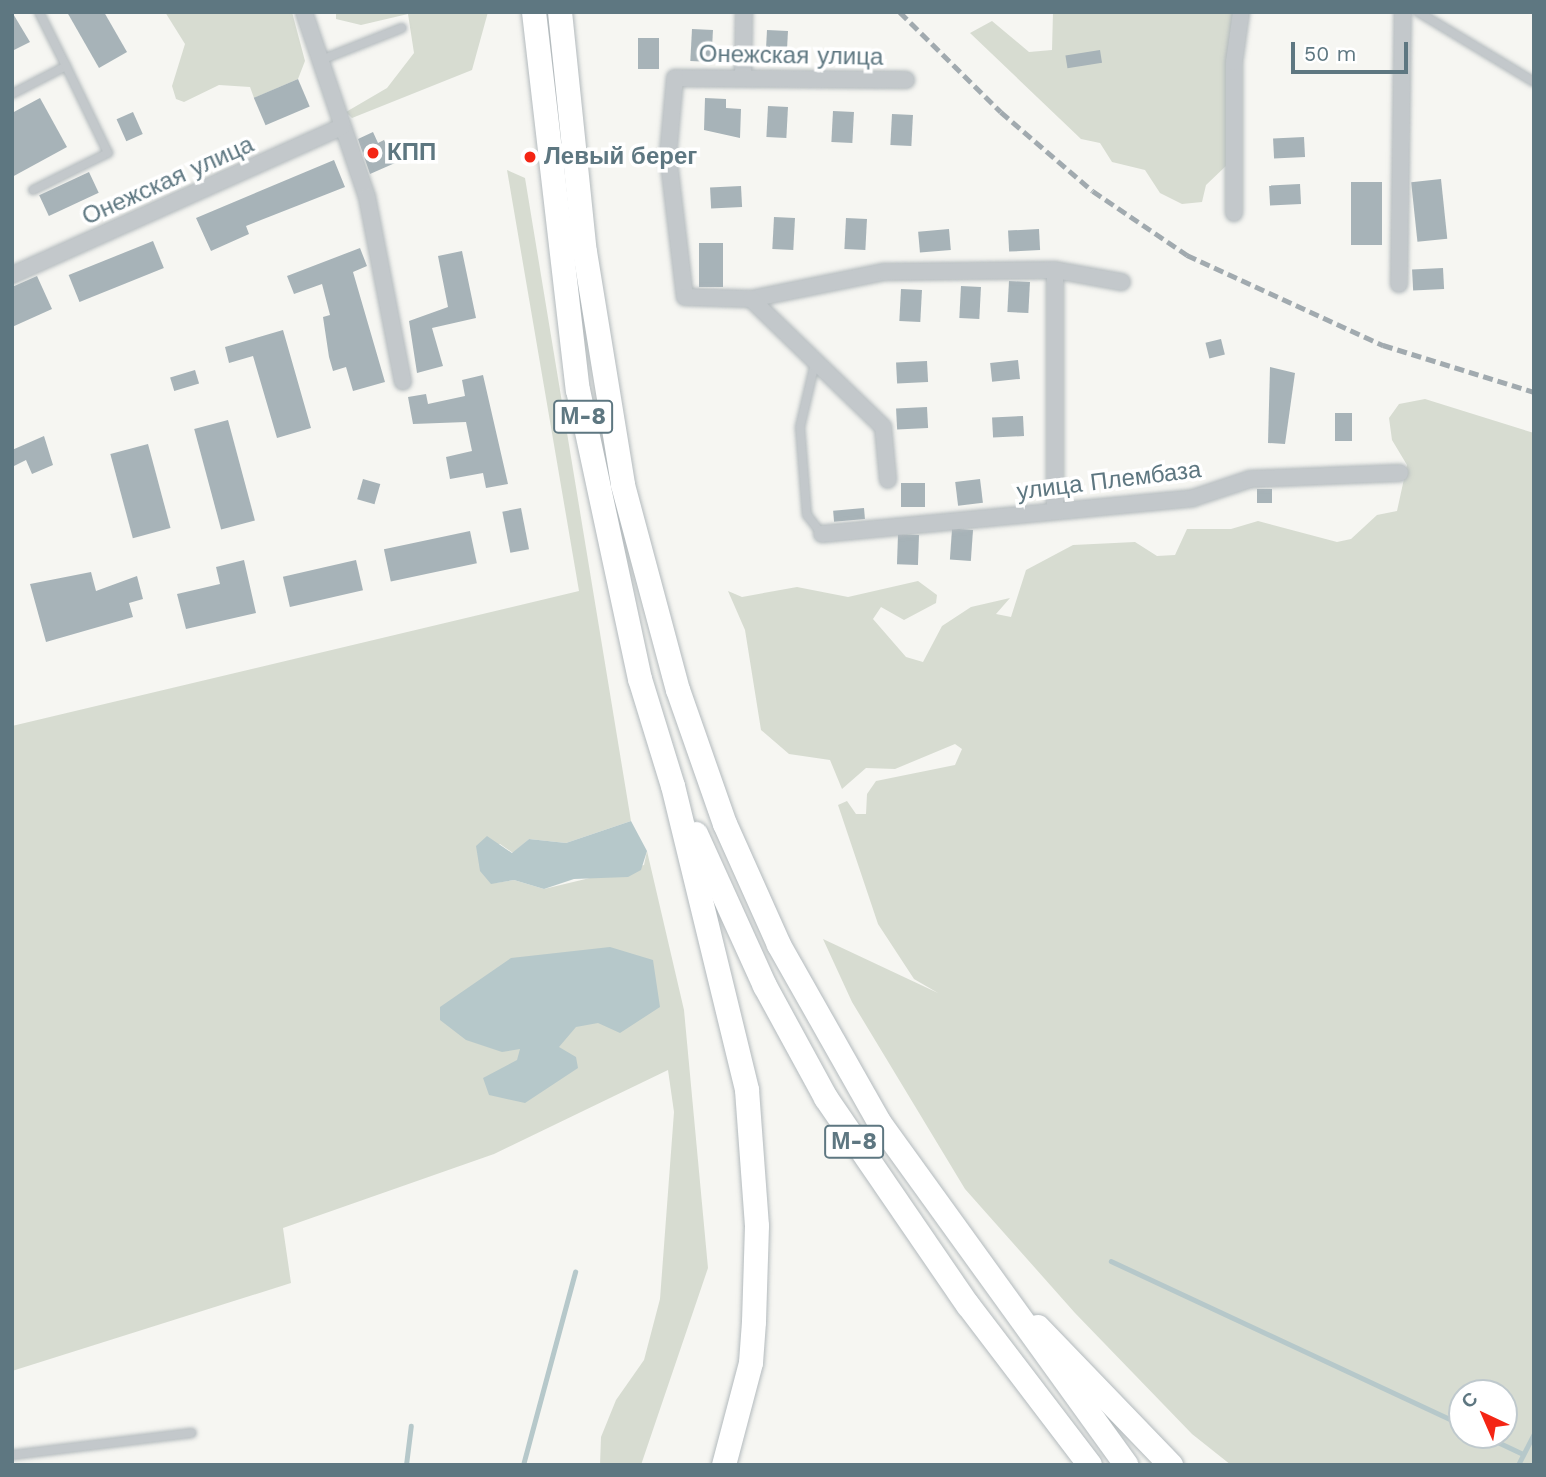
<!DOCTYPE html>
<meta charset="utf-8">
<style>
body{margin:0}
#map{position:relative;width:1546px;height:1477px;overflow:hidden;background:#f6f6f2;font-family:"Work Sans",sans-serif}
div>[style]{position:absolute}
.green>*{inset:0;background:#d7dcd1}
.water>*{inset:0;background:#b6c8ca}
.stream>*{height:4.5px;margin:-2.25px;padding:0 2.25px;transform-origin:2.25px;border-radius:2.25px;background:#b6c8ca}
.building>*{inset:0;background:#a7b3b8;transform-origin:0 0}
.roads{filter:drop-shadow(0 0 2px #b3babd) drop-shadow(0 0 2px #b3babd)}
.lane>*{height:8px;margin:-4px;padding:0 4px;transform-origin:4px;border-radius:4px;background:#c3c8cb}
.street>*{height:16px;margin:-8px;padding:0 8px;transform-origin:8px;border-radius:8px;background:#c3c8cb}
.primary>*{height:24px;margin:-12px;padding:0 12px;transform-origin:12px;border-radius:12px;background:#fff}
.rail>*{height:4.5px;margin-top:-2.25px;transform-origin:0;background:repeating-linear-gradient(90deg,#a1aaaf 0 10px,transparent 0 15px)}
.dots>*{width:19px;height:19px;translate:-50% -50%;box-sizing:border-box;border:4px solid #fff;border-radius:50%}
span{translate:-50% -50%;white-space:nowrap;text-align:center;line-height:1.15;-webkit-text-stroke:7px #fff;paint-order:stroke}
.shield-label span{padding:2px 5px;background:#fff;border:2px solid;border-radius:5px;-webkit-text-stroke-width:0}
.shield-label{font-size:23px;color:#5e7781;font-weight:700}
.street-label{font-size:24px;color:#5e7781}
.poi-label{font-size:24px;color:#5e7781;font-weight:700}
.left{translate:0 -50%;text-align:left}
.frame{position:absolute;inset:0;border:14px solid #5e7781;pointer-events:none}
.north{position:absolute;left:1448px;top:1379px;width:70px;height:70px;box-sizing:border-box;background:#fff;border:2px solid #bfc9cd;border-radius:50%;rotate:316deg;font-size:19px;font-weight:700;line-height:28px;text-align:center;color:#5e7781}
.north::after{content:'';display:block;margin:auto;width:24px;height:32px;background:#f42514;clip-path:polygon(50% 0,100% 100%,50% 72%,0 100%)}
.scale{position:absolute;left:1291px;top:42px;width:117px;height:32px;box-sizing:border-box;border:4px solid #5e7781;border-top:0;padding-left:9px;font-size:21px;line-height:24px;white-space:nowrap;color:#5e7781;-webkit-text-stroke:5px #fff;paint-order:stroke}
</style>
<div id="map">
<div class="green">
<div style="clip-path:polygon(292px 12px,305px 61px,298px 79px,254px 98px,250px 87px,219px 85px,184px 102px,176px 99px,172px 86px,185px 44px,165px 12px)"></div>
<div style="clip-path:polygon(336px 12px,488px 12px,472px 70px,352px 118px,346px 112px,387px 88px,414px 53px,408px 14px,361px 25px,336px 19px)"></div>
<div style="clip-path:polygon(1053px 12px,1234px 12px,1227px 165px,1206px 185px,1202px 202px,1182px 204px,1160px 193px,1145px 170px,1112px 162px,1100px 143px,1081px 139px,970px 33px,992px 21px,1029px 52px,1052px 50px)"></div>
<div style="clip-path:polygon(507px 170px,525px 178px,631px 821px,566px 843px,529px 839px,513px 853px,500px 844px,477px 852px,495px 883px,514px 880px,544px 889px,644px 865px,647px 851px,684px 1010px,708px 1268px,641px 1465px,600px 1465px,601px 1437px,616px 1400px,644px 1360px,660px 1299px,674px 1112px,668px 1070px,494px 1154px,283px 1228px,291px 1283px,12px 1371px,12px 726px,579px 591px)"></div>
<div style="clip-path:polygon(evenodd,1425px 399px,1534px 433px,1534px 1465px,1231px 1465px,1192px 1434px,1075px 1313px,965px 1189px,852px 1002px,823px 939px,938px 993px,914px 979px,878px 924px,838px 805px,847px 801px,856px 814px,866px 814px,867px 794px,876px 781px,955px 765px,962px 749px,955px 744px,895px 769px,866px 768px,842px 789px,830px 760px,789px 754px,761px 730px,745px 630px,728px 591px,742px 597px,797px 587px,848px 597px,918px 581px,937px 595px,936px 603px,904px 620px,881px 607px,873px 619px,906px 657px,923px 662px,942px 626px,971px 607px,1010px 598px,996px 614px,1011px 617px,1026px 570px,1073px 545px,1135px 542px,1157px 556px,1175px 555px,1187px 529px,1231px 529px,1258px 521px,1337px 542px,1351px 539px,1377px 515px,1397px 511px,1407px 465px,1392px 440px,1389px 418px,1399px 404px,1425px 399px,1462px 1393px,1504px 1393px,1504px 1435px,1462px 1435px,1462px 1393px)"></div>
</div>
<div class="water">
<div style="clip-path:polygon(631px 821px,647px 851px,641px 870px,628px 877px,574px 879px,544px 889px,514px 880px,491px 884px,480px 871px,476px 846px,487px 836px,512px 853px,529px 839px,566px 843px)"></div>
<div style="clip-path:polygon(610px 947px,653px 960px,660px 1007px,620px 1033px,598px 1023px,576px 1027px,559px 1047px,576px 1057px,578px 1068px,525px 1103px,489px 1095px,483px 1078px,517px 1060px,520px 1049px,502px 1052px,466px 1040px,440px 1020px,440px 1007px,511px 958px)"></div>
</div>
<div class="stream">
<div style="left:1111px;top:1261px;width:387px;rotate:25deg"></div>
<div style="left:1483px;top:1435px;width:44px;rotate:25.4deg"></div>
<div style="left:406px;top:1465px;width:39px;rotate:-83deg"></div>
<div style="left:523px;top:1465px;width:200px;rotate:-74.9deg"></div>
<div style="left:1518px;top:1465px;width:36px;rotate:-63deg"></div>
</div>
<div class="building">
<div style="clip-path:polygon(12px 12px,30px 42px,12px 51px)"></div>
<div style="clip-path:polygon(67px 12px,104px 12px,127px 52px,99px 68px)"></div>
<div style="left:692px;top:29px;width:21px;height:32px;rotate:3deg"></div>
<div style="left:767px;top:30px;width:21px;height:17px;rotate:3deg"></div>
<div style="left:638px;top:38px;width:21px;height:31px"></div>
<div style="left:1100px;top:50px;width:13px;height:35px;rotate:81deg"></div>
<div style="left:298px;top:79px;width:30px;height:48px;rotate:67deg"></div>
<div style="clip-path:polygon(40px 98px,67px 147px,12px 177px,12px 113px)"></div>
<div style="clip-path:polygon(705px 98px,726px 99px,726px 108px,741px 109px,740px 138px,704px 130px)"></div>
<div style="left:768px;top:106px;width:20px;height:31px;rotate:3deg"></div>
<div style="left:833px;top:111px;width:21px;height:31px;rotate:3deg"></div>
<div style="left:133px;top:112px;width:24px;height:18px;rotate:66deg"></div>
<div style="left:892px;top:114px;width:21px;height:31px;rotate:3deg"></div>
<div style="clip-path:polygon(373px 132px,378px 143px,384px 140px,395px 163px,370px 174px,358px 139px)"></div>
<div style="left:1304px;top:137px;width:20px;height:31px;rotate:87deg"></div>
<div style="clip-path:polygon(334px 160px,345px 187px,246px 226px,249px 234px,211px 251px,196px 218px)"></div>
<div style="left:89px;top:172px;width:23px;height:55px;rotate:65deg"></div>
<div style="left:1441px;top:179px;width:60px;height:30px;rotate:84deg"></div>
<div style="left:1382px;top:182px;width:63px;height:31px;rotate:90deg"></div>
<div style="left:1300px;top:184px;width:20px;height:31px;rotate:87deg"></div>
<div style="left:741px;top:186px;width:21px;height:31px;rotate:87deg"></div>
<div style="left:774px;top:217px;width:21px;height:32px;rotate:3deg"></div>
<div style="left:846px;top:218px;width:21px;height:31px;rotate:3deg"></div>
<div style="left:949px;top:229px;width:21px;height:31px;rotate:85deg"></div>
<div style="left:1039px;top:229px;width:21px;height:31px;rotate:87deg"></div>
<div style="left:153px;top:241px;width:29px;height:91px;rotate:68deg"></div>
<div style="left:699px;top:243px;width:24px;height:44px"></div>
<div style="clip-path:polygon(360px 248px,367px 266px,353px 272px,385px 382px,353px 391px,346px 367px,333px 371px,329px 357px,323px 317px,330px 315px,322px 284px,294px 294px,287px 276px)"></div>
<div style="clip-path:polygon(462px 251px,476px 318px,432px 328px,443px 366px,417px 373px,409px 321px,448px 307px,438px 256px)"></div>
<div style="left:1443px;top:268px;width:21px;height:31px;rotate:87deg"></div>
<div style="clip-path:polygon(37px 276px,52px 309px,12px 327px,12px 287px)"></div>
<div style="left:1009px;top:281px;width:21px;height:31px;rotate:3deg"></div>
<div style="left:961px;top:286px;width:20px;height:32px;rotate:3deg"></div>
<div style="left:901px;top:289px;width:21px;height:32px;rotate:3deg"></div>
<div style="clip-path:polygon(283px 330px,311px 428px,277px 438px,253px 356px,229px 363px,225px 347px)"></div>
<div style="left:1221px;top:339px;width:16px;height:16px;rotate:76deg"></div>
<div style="left:1018px;top:360px;width:19px;height:28px;rotate:84deg"></div>
<div style="left:927px;top:361px;width:21px;height:31px;rotate:87deg"></div>
<div style="clip-path:polygon(1270px 367px,1295px 373px,1285px 444px,1268px 443px)"></div>
<div style="left:195px;top:370px;width:14px;height:26px;rotate:73deg"></div>
<div style="clip-path:polygon(483px 375px,508px 484px,486px 488px,483px 473px,450px 479px,446px 457px,472px 451px,466px 422px,413px 424px,408px 397px,426px 394px,428px 404px,465px 396px,462px 380px)"></div>
<div style="left:927px;top:407px;width:21px;height:31px;rotate:87deg"></div>
<div style="left:1335px;top:413px;width:17px;height:28px"></div>
<div style="left:1023px;top:416px;width:20px;height:31px;rotate:87deg"></div>
<div style="left:228px;top:420px;width:104px;height:35px;rotate:75deg"></div>
<div style="clip-path:polygon(44px 436px,53px 465px,32px 474px,26px 460px,12px 467px,12px 450px)"></div>
<div style="left:148px;top:444px;width:87px;height:39px;rotate:75deg"></div>
<div style="left:363px;top:479px;width:18px;height:21px;rotate:16deg"></div>
<div style="left:980px;top:479px;width:24px;height:25px;rotate:83deg"></div>
<div style="left:925px;top:483px;width:24px;height:24px;rotate:90deg"></div>
<div style="left:1257px;top:489px;width:15px;height:14px"></div>
<div style="left:521px;top:508px;width:42px;height:19px;rotate:79deg"></div>
<div style="left:864px;top:508px;width:11px;height:31px;rotate:85deg"></div>
<div style="left:973px;top:530px;width:31px;height:21px;rotate:94deg"></div>
<div style="left:470px;top:531px;width:33px;height:88px;rotate:78deg"></div>
<div style="left:919px;top:535px;width:30px;height:21px;rotate:92deg"></div>
<div style="clip-path:polygon(244px 560px,256px 613px,186px 629px,177px 594px,220px 584px,216px 567px)"></div>
<div style="left:356px;top:560px;width:31px;height:75px;rotate:77deg"></div>
<div style="clip-path:polygon(91px 572px,96px 591px,137px 576px,143px 599px,129px 603px,133px 617px,46px 642px,30px 584px)"></div>
</div>
<div class="roads">
<div class="lane">
<div style="left:1418px;top:12px;width:135px;rotate:31.1deg"></div>
<div style="left:321px;top:60px;width:87px;rotate:-21.6deg"></div>
<div style="left:12px;top:94px;width:61px;rotate:-27.4deg"></div>
<div style="left:66px;top:66px;width:60px;rotate:-116.6deg"></div>
<div style="left:33px;top:190px;width:84px;rotate:-26.3deg"></div>
<div style="left:108px;top:153px;width:97px;rotate:-115.8deg"></div>
<div style="left:815px;top:363px;width:66px;rotate:103.2deg"></div>
<div style="left:800px;top:427px;width:88px;rotate:85.5deg"></div>
<div style="left:807px;top:515px;width:24px;rotate:52deg"></div>
<div style="left:12px;top:1455px;width:181px;rotate:-7deg"></div>
</div>
<div class="street">
<div style="left:304px;top:12px;width:195px;rotate:71.2deg"></div>
<div style="left:367px;top:197px;width:188px;rotate:79deg"></div>
<div style="left:743px;top:77px;width:65px;rotate:-89.1deg"></div>
<div style="left:906px;top:80px;width:231px;rotate:-179.5deg"></div>
<div style="left:675px;top:78px;width:77px;rotate:95.2deg"></div>
<div style="left:668px;top:155px;width:143px;rotate:83.2deg"></div>
<div style="left:685px;top:297px;width:66px;rotate:1.7deg"></div>
<div style="left:751px;top:299px;width:136px;rotate:-11.5deg"></div>
<div style="left:884px;top:272px;width:171px;rotate:-0.7deg"></div>
<div style="left:1055px;top:270px;width:68px;rotate:10.2deg"></div>
<div style="left:1234px;top:213px;width:151px;rotate:-90deg"></div>
<div style="left:1234px;top:62px;width:50px;rotate:-82deg"></div>
<div style="left:12px;top:275px;width:362px;rotate:-24.2deg"></div>
<div style="left:1399px;top:284px;width:272px;rotate:-89.2deg"></div>
<div style="left:751px;top:299px;width:184px;rotate:44.1deg"></div>
<div style="left:883px;top:427px;width:53px;rotate:84.6deg"></div>
<div style="left:1055px;top:507px;width:237px;rotate:-90deg"></div>
<div style="left:822px;top:534px;width:373px;rotate:-5.5deg"></div>
<div style="left:1193px;top:498px;width:60px;rotate:-18.4deg"></div>
<div style="left:1250px;top:479px;width:150px;rotate:-2.3deg"></div>
</div>
<div class="primary">
<div style="left:534px;top:12px;width:381px;rotate:83.4deg"></div>
<div style="left:578px;top:390px;width:296px;rotate:77.9deg"></div>
<div style="left:640px;top:679px;width:112px;rotate:72.9deg"></div>
<div style="left:673px;top:786px;width:313px;rotate:76.3deg"></div>
<div style="left:747px;top:1090px;width:136px;rotate:85.8deg"></div>
<div style="left:757px;top:1226px;width:96px;rotate:91.8deg"></div>
<div style="left:754px;top:1322px;width:41px;rotate:94.2deg"></div>
<div style="left:751px;top:1363px;width:106px;rotate:104.8deg"></div>
<div style="left:560px;top:12px;width:241px;rotate:84.1deg"></div>
<div style="left:585px;top:252px;width:236px;rotate:80.7deg"></div>
<div style="left:623px;top:485px;width:212px;rotate:75deg"></div>
<div style="left:678px;top:690px;width:142px;rotate:70.7deg"></div>
<div style="left:725px;top:824px;width:133px;rotate:65.9deg"></div>
<div style="left:779px;top:945px;width:203px;rotate:60.5deg"></div>
<div style="left:879px;top:1122px;width:423px;rotate:54.2deg"></div>
<div style="left:696px;top:834px;width:167px;rotate:65.6deg"></div>
<div style="left:765px;top:986px;width:128px;rotate:61.4deg"></div>
<div style="left:826px;top:1098px;width:251px;rotate:55.6deg"></div>
<div style="left:968px;top:1305px;width:201px;rotate:52.7deg"></div>
<div style="left:1038px;top:1327px;width:192px;rotate:46.1deg"></div>
</div>
</div>
<div class="rail">
<div style="left:900px;top:12px;width:142px;rotate:44.7deg"></div>
<div style="left:1001px;top:112px;width:121px;rotate:40.7deg"></div>
<div style="left:1093px;top:191px;width:114px;rotate:34.2deg"></div>
<div style="left:1187px;top:255px;width:216px;rotate:24.7deg"></div>
<div style="left:1383px;top:345px;width:158px;rotate:17.3deg"></div>
</div>
<div class="dots">
<div style="left:373px;top:153px;background:#f42514"></div>
<div style="left:530px;top:157px;background:#f42514"></div>
</div>
<div class="shield-label">
<span style="left:583px;top:417px">М-8</span>
<span style="left:854px;top:1142px">М-8</span>
</div>
<div class="street-label">
<span style="left:791px;top:56px;rotate:1deg">Онежская улица</span>
<span style="left:168px;top:181px;rotate:-24deg">Онежская улица</span>
<span style="left:1109px;top:481px;rotate:-7deg">улица Плембаза</span>
</div>
<div class="poi-label">
<span class="left" style="left:387px;top:153px">КПП</span>
<span class="left" style="left:544px;top:157px">Левый берег</span>
</div>
<div class="frame"></div>
<div class="north">С</div>
<div class="scale">50 m</div>
</div>
